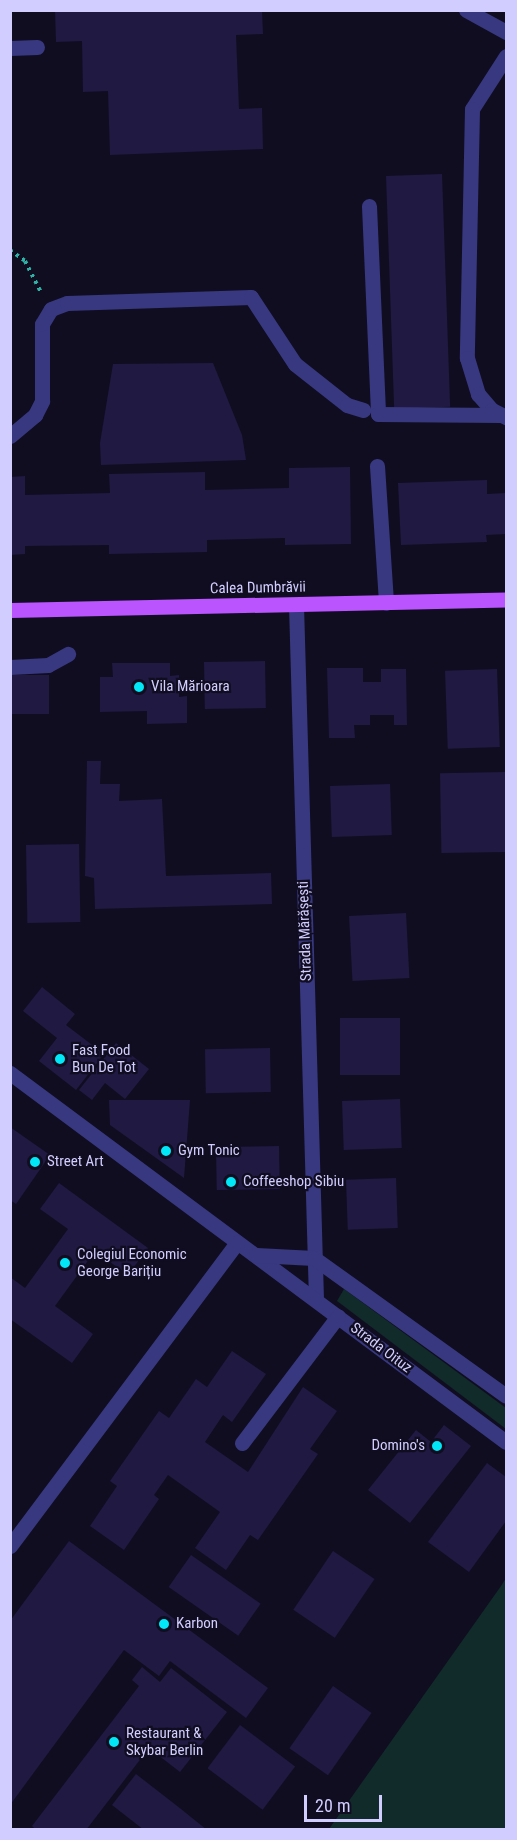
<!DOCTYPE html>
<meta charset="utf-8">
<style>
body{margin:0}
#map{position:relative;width:517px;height:1840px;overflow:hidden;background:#100d21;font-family:"Roboto Condensed",sans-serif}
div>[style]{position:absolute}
.green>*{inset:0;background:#102b29}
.building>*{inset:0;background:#201942;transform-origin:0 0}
.path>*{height:4px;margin-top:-2px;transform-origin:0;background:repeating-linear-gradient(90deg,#2eb2a5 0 3px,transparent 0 7.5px)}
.minor>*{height:15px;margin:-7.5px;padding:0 7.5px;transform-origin:7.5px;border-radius:7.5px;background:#383880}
.major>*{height:15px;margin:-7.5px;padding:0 7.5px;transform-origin:7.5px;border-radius:7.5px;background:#b954fe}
.dots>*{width:16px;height:16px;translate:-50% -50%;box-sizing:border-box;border:3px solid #100d21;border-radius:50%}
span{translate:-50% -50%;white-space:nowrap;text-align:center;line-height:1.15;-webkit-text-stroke:4.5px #100d21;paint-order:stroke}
.street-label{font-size:15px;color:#d1cdff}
.poi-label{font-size:15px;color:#d1cdff}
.left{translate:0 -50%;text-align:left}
.right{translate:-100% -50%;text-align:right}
.frame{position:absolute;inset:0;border:12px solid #d1cdff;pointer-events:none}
.scale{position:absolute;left:304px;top:1795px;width:78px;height:27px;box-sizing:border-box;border:3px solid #d1cdff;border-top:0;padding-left:8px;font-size:18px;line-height:21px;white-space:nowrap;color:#d1cdff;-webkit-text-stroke:4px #100d21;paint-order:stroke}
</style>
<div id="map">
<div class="green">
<div style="clip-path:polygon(344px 1289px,506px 1408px,506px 1429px,337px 1301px)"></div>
<div style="clip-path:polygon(506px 1578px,506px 1829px,329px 1829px,501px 1586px)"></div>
</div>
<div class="building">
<div style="clip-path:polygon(55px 10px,262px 10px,263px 34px,236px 35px,239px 109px,262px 108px,263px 149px,110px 155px,108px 91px,83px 92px,82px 41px,56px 42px)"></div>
<div style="left:442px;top:174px;width:233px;height:56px;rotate:88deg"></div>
<div style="clip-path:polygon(213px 363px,242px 435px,246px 460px,101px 465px,100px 443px,113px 364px)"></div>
<div style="clip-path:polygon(350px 467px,351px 544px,285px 545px,285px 538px,207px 540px,207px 552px,109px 554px,109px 545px,25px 546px,25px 554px,10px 555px,10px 477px,25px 476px,25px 495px,110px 493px,109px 474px,205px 472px,205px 490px,289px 488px,289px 468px)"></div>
<div style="clip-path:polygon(487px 480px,487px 494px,506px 493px,506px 534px,486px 535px,487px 542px,401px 545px,398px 483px)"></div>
<div style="left:265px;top:661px;width:47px;height:61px;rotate:89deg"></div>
<div style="clip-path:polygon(112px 663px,170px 663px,170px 676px,179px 675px,179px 697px,187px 696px,187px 723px,147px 724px,147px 711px,100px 712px,100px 677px,113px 677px)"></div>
<div style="clip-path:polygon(327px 668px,363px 668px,363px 682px,381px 682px,381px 669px,406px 669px,407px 725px,394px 725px,394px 715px,370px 715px,370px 725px,354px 725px,355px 738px,329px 738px)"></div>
<div style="left:497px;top:669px;width:78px;height:52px;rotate:88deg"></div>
<div style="left:10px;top:675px;width:39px;height:39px"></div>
<div style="clip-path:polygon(87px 761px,101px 761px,100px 784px,120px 784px,119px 801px,162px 799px,166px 876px,271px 873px,272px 904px,95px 909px,94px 878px,85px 876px)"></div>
<div style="left:505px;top:772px;width:80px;height:65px;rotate:89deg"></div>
<div style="left:390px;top:784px;width:51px;height:60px;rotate:88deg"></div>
<div style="left:79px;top:844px;width:78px;height:53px;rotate:89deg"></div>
<div style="left:406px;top:913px;width:65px;height:57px;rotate:87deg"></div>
<div style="clip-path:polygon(42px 987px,75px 1014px,66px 1025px,104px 1054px,76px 1090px,39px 1061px,57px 1038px,23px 1011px)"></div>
<div style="left:340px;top:1018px;width:60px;height:57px"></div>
<div style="clip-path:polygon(116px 1043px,149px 1069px,125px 1099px,105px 1083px,92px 1100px,79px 1090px)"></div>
<div style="left:270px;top:1048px;width:44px;height:65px;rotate:89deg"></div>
<div style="left:400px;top:1099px;width:49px;height:58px;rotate:88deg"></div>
<div style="clip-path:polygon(109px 1100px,190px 1100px,184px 1178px,110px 1125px)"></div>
<div style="clip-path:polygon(10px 1127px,50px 1155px,16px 1204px,10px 1200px)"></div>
<div style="left:279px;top:1146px;width:43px;height:63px;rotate:89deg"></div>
<div style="left:396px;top:1178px;width:50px;height:50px;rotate:88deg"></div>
<div style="clip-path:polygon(59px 1183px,148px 1248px,128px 1275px,95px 1251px,55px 1306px,93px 1334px,72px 1363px,10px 1319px,10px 1277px,25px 1288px,68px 1229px,40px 1209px)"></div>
<div style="clip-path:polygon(232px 1351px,266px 1374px,232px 1422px,223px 1415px,205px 1442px,248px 1472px,303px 1387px,337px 1411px,310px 1449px,318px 1454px,258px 1540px,250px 1535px,226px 1570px,195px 1548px,220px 1512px,168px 1475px,154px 1495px,159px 1499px,124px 1550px,90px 1526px,117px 1486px,110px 1481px,159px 1411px,169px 1418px,196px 1379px,207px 1387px)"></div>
<div style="clip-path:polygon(444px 1425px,471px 1446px,410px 1523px,368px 1490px,416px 1430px,431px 1442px)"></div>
<div style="clip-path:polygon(487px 1463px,506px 1477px,506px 1521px,469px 1572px,428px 1542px)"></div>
<div style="clip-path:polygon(69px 1541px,268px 1688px,246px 1718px,170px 1661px,159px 1676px,124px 1650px,10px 1805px,10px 1621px)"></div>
<div style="left:333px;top:1551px;width:50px;height:71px;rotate:34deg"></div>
<div style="left:191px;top:1555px;width:85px;height:39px;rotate:35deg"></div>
<div style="clip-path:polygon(142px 1667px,160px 1682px,171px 1668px,227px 1712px,180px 1772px,149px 1748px,86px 1830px,36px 1830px,32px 1826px,139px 1686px,132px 1680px)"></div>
<div style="left:333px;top:1686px;width:47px;height:76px;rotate:35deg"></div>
<div style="left:240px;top:1725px;width:69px;height:54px;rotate:37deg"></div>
<div style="clip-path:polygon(136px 1774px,181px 1809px,207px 1830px,144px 1830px,112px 1805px)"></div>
</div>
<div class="path">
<div style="left:10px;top:250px;width:19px;rotate:36deg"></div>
<div style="left:25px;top:261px;width:35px;rotate:63deg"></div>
</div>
<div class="minor">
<div style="left:466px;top:10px;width:46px;rotate:28.8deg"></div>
<div style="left:10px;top:48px;width:27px;rotate:-2deg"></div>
<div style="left:506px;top:56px;width:63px;rotate:122.7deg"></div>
<div style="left:472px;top:109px;width:249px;rotate:91.2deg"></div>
<div style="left:467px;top:358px;width:38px;rotate:73deg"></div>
<div style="left:478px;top:394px;width:21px;rotate:49deg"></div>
<div style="left:492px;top:410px;width:16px;rotate:27deg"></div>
<div style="left:369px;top:206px;width:208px;rotate:87.5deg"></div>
<div style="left:378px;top:414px;width:123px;rotate:0.5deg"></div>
<div style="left:10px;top:436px;width:33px;rotate:-40deg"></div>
<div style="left:35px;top:415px;width:16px;rotate:-63deg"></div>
<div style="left:42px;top:401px;width:77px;rotate:-90deg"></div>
<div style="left:42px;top:324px;width:17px;rotate:-59deg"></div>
<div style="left:51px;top:309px;width:17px;rotate:-21deg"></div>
<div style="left:67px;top:303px;width:184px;rotate:-1.9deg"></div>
<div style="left:251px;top:297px;width:80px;rotate:56.7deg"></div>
<div style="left:295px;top:364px;width:66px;rotate:38.3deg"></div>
<div style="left:347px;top:405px;width:17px;rotate:17deg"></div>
<div style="left:377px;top:466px;width:137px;rotate:86.2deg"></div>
<div style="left:296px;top:605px;width:694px;rotate:88.35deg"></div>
<div style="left:10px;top:667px;width:38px;rotate:-3deg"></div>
<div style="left:48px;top:665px;width:23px;rotate:-29deg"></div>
<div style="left:10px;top:1073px;width:618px;rotate:36.65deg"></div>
<div style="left:256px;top:1255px;width:58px;rotate:3deg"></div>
<div style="left:314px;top:1258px;width:236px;rotate:35.7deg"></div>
<div style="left:242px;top:1443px;width:159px;rotate:-52.9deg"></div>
<div style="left:10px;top:1546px;width:379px;rotate:-53.2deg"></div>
</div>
<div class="major">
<div style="left:10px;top:610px;width:496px;rotate:-1.2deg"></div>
</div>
<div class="dots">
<div style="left:139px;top:687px;background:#01e7f7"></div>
<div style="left:60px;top:1059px;background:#01e7f7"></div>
<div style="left:166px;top:1151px;background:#01e7f7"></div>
<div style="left:35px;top:1162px;background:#01e7f7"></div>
<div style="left:231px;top:1182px;background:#01e7f7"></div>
<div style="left:65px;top:1263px;background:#01e7f7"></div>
<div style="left:437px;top:1446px;background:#01e7f7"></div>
<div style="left:164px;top:1624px;background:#01e7f7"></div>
<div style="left:114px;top:1742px;background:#01e7f7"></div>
</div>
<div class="street-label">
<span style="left:258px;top:588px;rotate:-1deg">Calea Dumbrăvii</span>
<span style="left:305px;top:931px;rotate:-92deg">Strada Mărășești</span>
<span style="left:381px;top:1348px;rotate:37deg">Strada Oituz</span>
</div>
<div class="poi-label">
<span class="left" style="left:151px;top:687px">Vila Mărioara</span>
<span class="left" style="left:72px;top:1059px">Fast Food<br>Bun De Tot</span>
<span class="left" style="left:178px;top:1151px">Gym Tonic</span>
<span class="left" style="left:47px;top:1162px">Street Art</span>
<span class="left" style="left:243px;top:1182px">Coffeeshop Sibiu</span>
<span class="left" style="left:77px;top:1263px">Colegiul Economic<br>George Barițiu</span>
<span class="right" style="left:425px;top:1446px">Domino's</span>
<span class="left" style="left:176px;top:1624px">Karbon</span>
<span class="left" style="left:126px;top:1742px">Restaurant &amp;<br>Skybar Berlin</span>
</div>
<div class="frame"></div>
<div class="scale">20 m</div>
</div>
